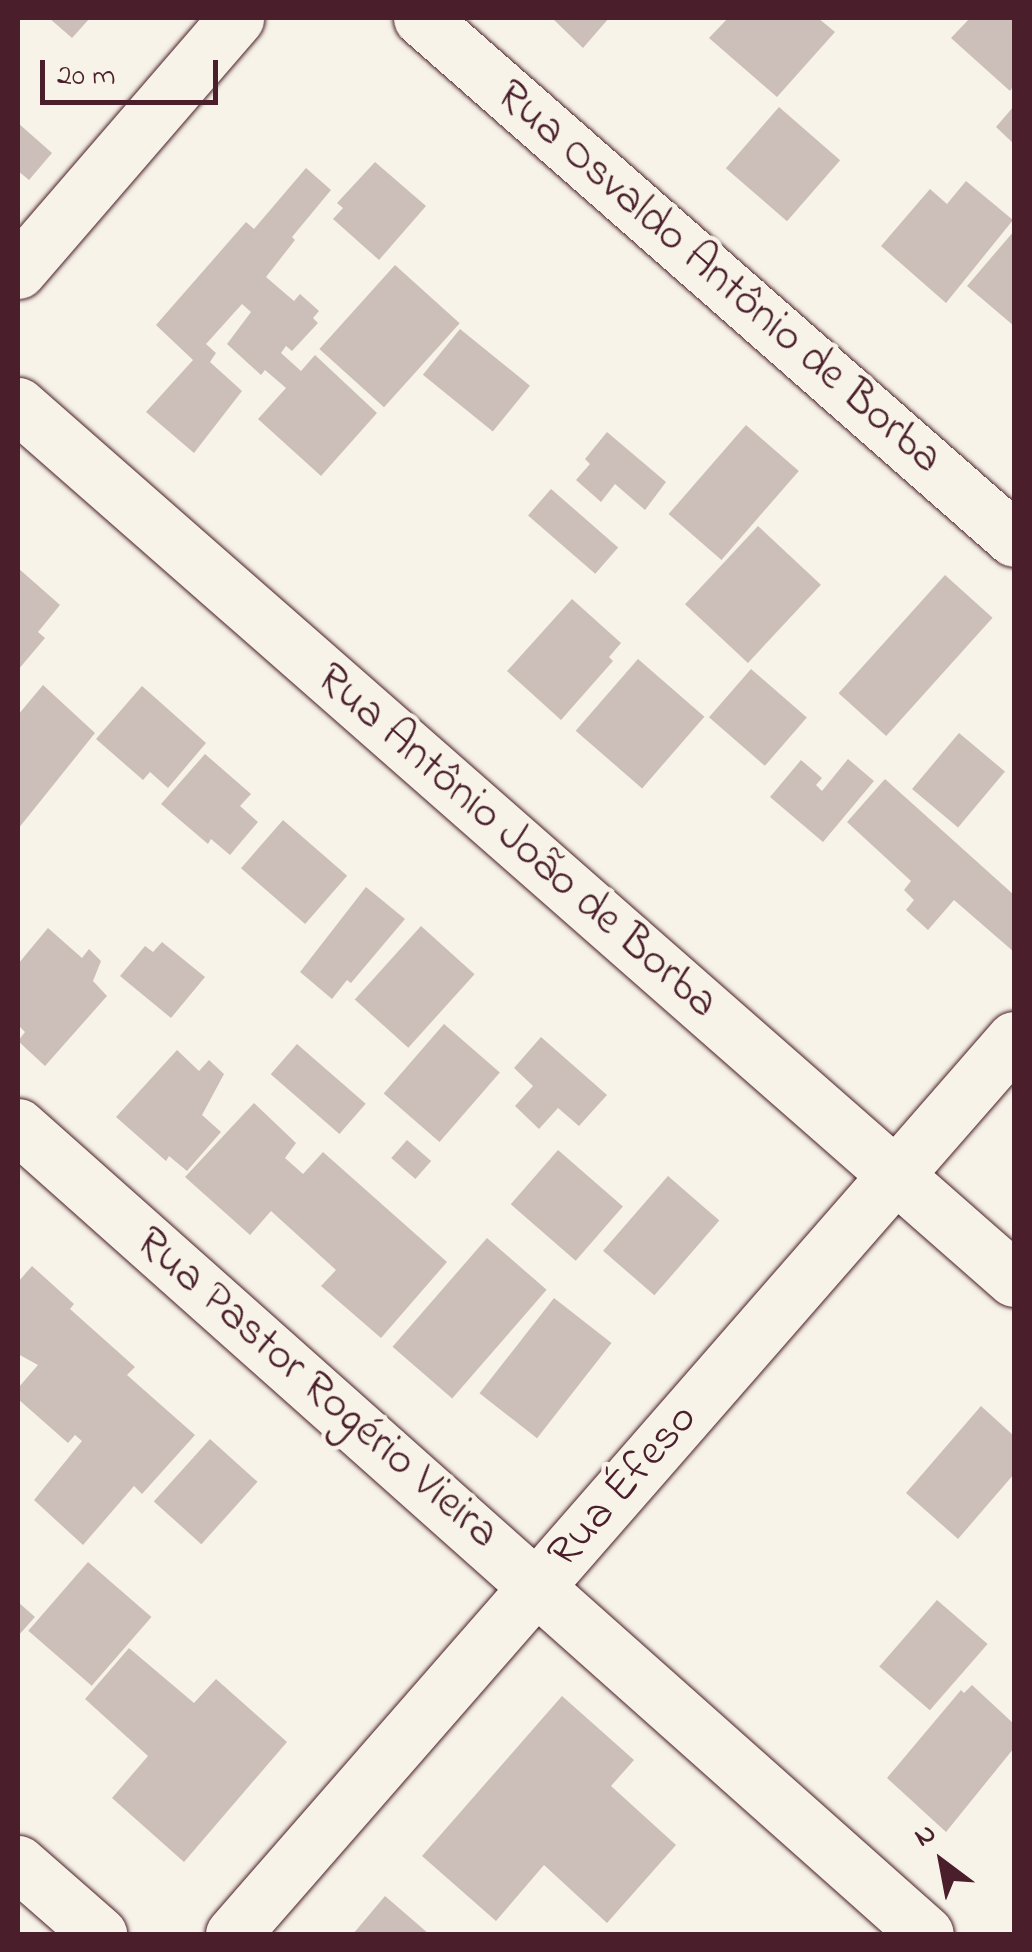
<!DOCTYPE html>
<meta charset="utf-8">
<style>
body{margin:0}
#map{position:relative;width:1032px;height:1952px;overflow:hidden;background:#f7f3e8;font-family:"Indie Flower",sans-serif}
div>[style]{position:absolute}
.building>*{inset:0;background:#ccbfb9;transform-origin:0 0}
.roads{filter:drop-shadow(0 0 2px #4a1f2b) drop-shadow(0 0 2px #4a1f2b)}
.street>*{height:55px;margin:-27.5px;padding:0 27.5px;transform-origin:27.5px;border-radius:27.5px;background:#f7f3e8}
.secondary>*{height:55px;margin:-27.5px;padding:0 27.5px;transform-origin:27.5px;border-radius:27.5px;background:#f7f3e8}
span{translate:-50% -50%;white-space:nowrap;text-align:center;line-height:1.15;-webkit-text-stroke:9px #f7f3e8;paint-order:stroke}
.street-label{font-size:45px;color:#4a1f2b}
.frame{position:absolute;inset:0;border:20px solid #4a1f2b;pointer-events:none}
.north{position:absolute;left:892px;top:1812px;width:100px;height:100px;-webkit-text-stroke:8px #f7f3e8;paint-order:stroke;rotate:328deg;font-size:28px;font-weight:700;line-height:40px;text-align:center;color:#4a1f2b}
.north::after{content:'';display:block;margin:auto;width:35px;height:45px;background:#4a1f2b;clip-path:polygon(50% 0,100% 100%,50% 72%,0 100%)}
.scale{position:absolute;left:40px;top:60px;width:178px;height:45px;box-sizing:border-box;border:5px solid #4a1f2b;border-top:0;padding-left:12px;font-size:30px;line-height:35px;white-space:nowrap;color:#4a1f2b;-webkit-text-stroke:8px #f7f3e8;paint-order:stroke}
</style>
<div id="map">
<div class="building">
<div style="clip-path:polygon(49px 18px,90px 18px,72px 38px)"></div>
<div style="clip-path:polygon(552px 18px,609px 18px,583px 48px)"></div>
<div style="clip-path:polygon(728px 18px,818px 18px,835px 32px,777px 97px,709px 38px)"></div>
<div style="clip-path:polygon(970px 18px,1014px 18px,1014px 85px,1010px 91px,951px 38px)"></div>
<div style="clip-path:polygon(1014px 106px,1014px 144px,996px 127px)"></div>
<div style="left:779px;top:107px;width:81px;height:81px;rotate:41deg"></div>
<div style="clip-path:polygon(18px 123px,52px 153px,29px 180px,18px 171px)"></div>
<div style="clip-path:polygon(375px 162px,426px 206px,379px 260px,333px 219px,343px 208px,337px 203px)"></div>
<div style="clip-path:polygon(306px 168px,331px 190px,292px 237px,295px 240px,266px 277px,294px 301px,300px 294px,319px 311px,313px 318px,318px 323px,292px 351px,286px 346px,281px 353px,301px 371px,315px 355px,377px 413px,321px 476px,258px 419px,286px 388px,265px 370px,261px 375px,227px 344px,251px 312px,242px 304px,206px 344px,216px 353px,210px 362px,242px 391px,194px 453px,146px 412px,193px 360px,156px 325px,246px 222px,254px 229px)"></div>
<div style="clip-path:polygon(966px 181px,1013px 220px,946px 303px,881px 246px,930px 189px,947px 204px)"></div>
<div style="clip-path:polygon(1014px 231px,1014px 326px,967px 286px)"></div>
<div style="left:395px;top:265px;width:87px;height:113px;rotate:42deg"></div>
<div style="left:460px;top:329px;width:90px;height:59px;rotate:39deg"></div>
<div style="left:746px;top:425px;width:70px;height:118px;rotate:41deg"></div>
<div style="clip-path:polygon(607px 432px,666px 482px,645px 510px,615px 484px,601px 502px,576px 480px,590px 464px,585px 459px)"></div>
<div style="left:551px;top:489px;width:89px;height:35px;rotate:41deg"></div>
<div style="left:758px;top:526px;width:86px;height:107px;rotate:43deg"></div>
<div style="clip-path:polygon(18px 568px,60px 605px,38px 632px,45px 638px,18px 670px)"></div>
<div style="left:945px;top:575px;width:64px;height:159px;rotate:42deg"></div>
<div style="clip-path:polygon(572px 599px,621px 643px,609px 657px,613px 661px,561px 720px,507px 671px)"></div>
<div style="left:638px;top:659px;width:88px;height:95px;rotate:41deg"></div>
<div style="left:751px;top:669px;width:74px;height:64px;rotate:41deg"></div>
<div style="clip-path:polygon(43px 685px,95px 733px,18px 829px,18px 715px)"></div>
<div style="clip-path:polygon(142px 686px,206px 743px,168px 788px,150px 772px,143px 780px,96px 739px)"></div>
<div style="left:959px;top:733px;width:60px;height:73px;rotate:40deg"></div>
<div style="clip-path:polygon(205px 754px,251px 794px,240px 806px,258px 822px,230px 855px,211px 839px,208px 844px,161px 804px)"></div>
<div style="clip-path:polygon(848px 759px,874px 781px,823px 842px,770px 797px,801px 760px,822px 778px,816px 785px,822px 791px)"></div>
<div style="clip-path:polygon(885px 779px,1014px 895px,1014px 952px,954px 900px,928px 930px,906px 910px,914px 900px,904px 890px,911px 881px,847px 822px)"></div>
<div style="left:283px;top:820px;width:85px;height:64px;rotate:41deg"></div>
<div style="clip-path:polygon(366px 887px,405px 919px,351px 983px,347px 980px,332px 999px,300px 972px)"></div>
<div style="left:421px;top:926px;width:72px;height:99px;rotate:42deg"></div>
<div style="clip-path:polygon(48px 928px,82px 958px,89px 949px,101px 961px,93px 981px,107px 996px,45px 1066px,18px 1041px,25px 1032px,18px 1025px,18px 964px)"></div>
<div style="clip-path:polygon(162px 942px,205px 977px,171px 1018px,120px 976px,145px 946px,153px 952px)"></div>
<div style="left:444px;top:1024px;width:74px;height:92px;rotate:41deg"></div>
<div style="clip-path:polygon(541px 1037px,607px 1095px,579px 1126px,558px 1108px,539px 1129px,515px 1106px,533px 1086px,514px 1068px)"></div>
<div style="left:297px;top:1044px;width:91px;height:40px;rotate:41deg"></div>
<div style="clip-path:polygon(177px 1050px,199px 1071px,209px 1060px,224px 1074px,202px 1115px,221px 1132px,187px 1171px,169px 1156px,166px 1161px,116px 1117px)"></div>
<div style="clip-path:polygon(254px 1103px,296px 1143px,285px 1158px,303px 1174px,323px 1152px,447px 1262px,381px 1338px,321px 1286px,336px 1270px,271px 1211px,250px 1235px,185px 1177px)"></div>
<div style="left:407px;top:1140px;width:32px;height:24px;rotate:41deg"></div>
<div style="left:558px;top:1150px;width:86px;height:72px;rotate:41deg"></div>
<div style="left:668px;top:1176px;width:68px;height:99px;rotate:41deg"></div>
<div style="left:487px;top:1238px;width:79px;height:144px;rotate:41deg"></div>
<div style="clip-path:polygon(32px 1266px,74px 1304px,70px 1309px,135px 1367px,127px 1375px,195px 1435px,142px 1494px,134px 1486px,83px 1545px,34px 1500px,82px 1441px,75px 1435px,68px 1443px,18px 1399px,18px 1388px,38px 1365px,18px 1354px,18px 1282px)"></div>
<div style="left:554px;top:1298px;width:73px;height:121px;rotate:38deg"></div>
<div style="clip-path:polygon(981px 1406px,1014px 1436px,1014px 1474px,958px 1539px,906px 1493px)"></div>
<div style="left:210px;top:1439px;width:64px;height:84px;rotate:42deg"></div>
<div style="left:88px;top:1562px;width:84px;height:91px;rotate:41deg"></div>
<div style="left:937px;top:1600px;width:67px;height:88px;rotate:41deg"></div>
<div style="clip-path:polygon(18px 1602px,35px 1617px,18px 1636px)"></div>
<div style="clip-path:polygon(129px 1648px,194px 1703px,216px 1679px,287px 1742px,184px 1862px,112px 1798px,148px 1756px,85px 1699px)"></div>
<div style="clip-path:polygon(972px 1685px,1014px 1724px,1014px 1748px,946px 1832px,887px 1778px,961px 1690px,964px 1693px)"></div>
<div style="clip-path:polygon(562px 1696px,634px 1760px,611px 1786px,676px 1845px,607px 1923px,544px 1865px,496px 1921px,422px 1856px)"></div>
<div style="clip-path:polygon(385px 1896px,429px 1934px,353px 1934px)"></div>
</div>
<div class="roads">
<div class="street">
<div style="left:421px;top:18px;width:789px;rotate:41.3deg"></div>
<div style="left:18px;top:271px;width:334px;rotate:-49.2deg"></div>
<div style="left:18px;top:405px;width:1325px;rotate:41.27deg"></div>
<div style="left:18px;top:1126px;width:1215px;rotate:41.66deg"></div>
<div style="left:18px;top:1863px;width:108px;rotate:41.2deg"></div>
</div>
<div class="secondary">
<div style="left:233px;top:1934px;width:1188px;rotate:-48.89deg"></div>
</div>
</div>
<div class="street-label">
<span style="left:718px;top:278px;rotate:41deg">Rua Osvaldo Antônio de Borba</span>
<span style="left:516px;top:842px;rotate:41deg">Rua Antônio João de Borba</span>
<span style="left:316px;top:1389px;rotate:41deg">Rua Pastor Rogério Vieira</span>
<span style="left:624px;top:1487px;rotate:-49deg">Rua Éfeso</span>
</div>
<div class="frame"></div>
<div class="north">N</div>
<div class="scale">20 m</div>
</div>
